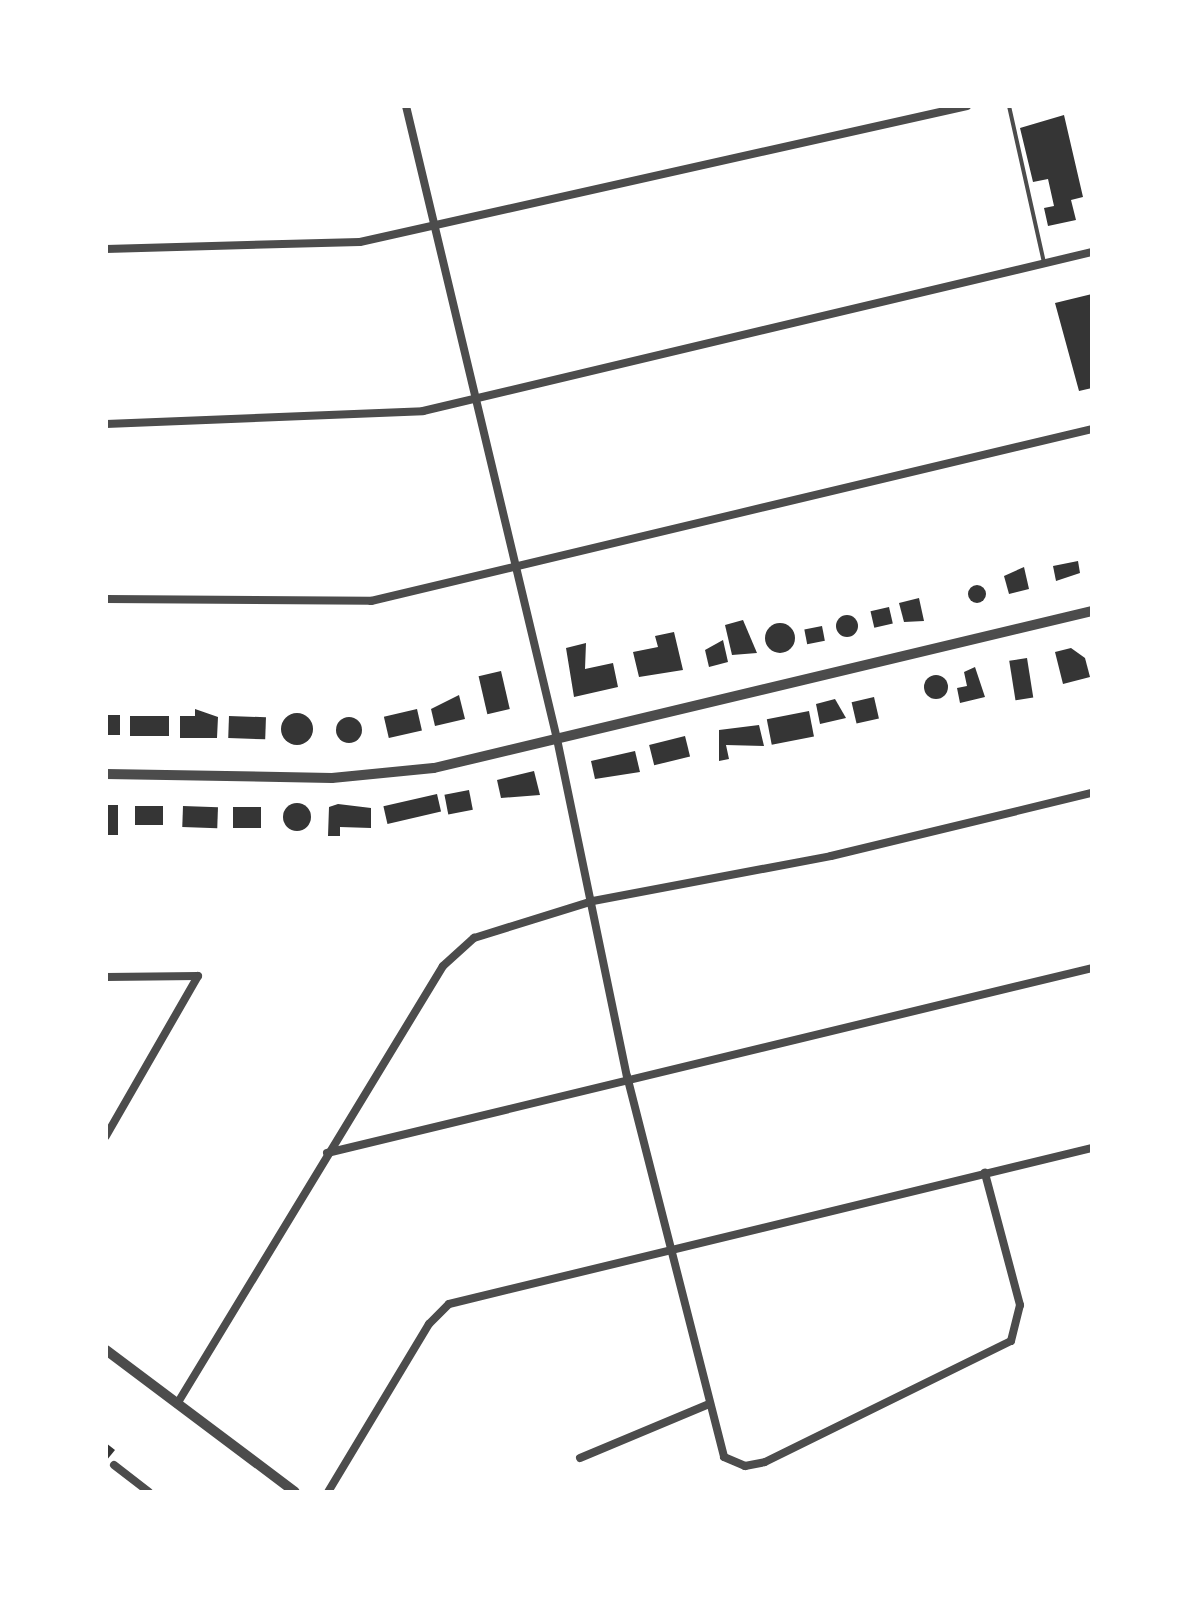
<!DOCTYPE html>
<style>
body{margin:0}
#map{position:relative;width:1198px;height:1598px;overflow:hidden;background:#fff;font-family:Montserrat,sans-serif}
div>[style]{position:absolute}
.building>*{inset:0;background:#353535;transform-origin:0 0}
.round{border-radius:50%}
.service>*{height:4px;margin:-2px;padding:0 2px;transform-origin:2px;border-radius:2px;background:#4c4c4c}
.minor>*{height:8px;margin:-4px;padding:0 4px;transform-origin:4px;border-radius:4px;background:#4c4c4c}
.tertiary>*{height:10px;margin:-5px;padding:0 5px;transform-origin:5px;border-radius:5px;background:#4c4c4c}
span{translate:-50% -50%;white-space:nowrap;text-align:center;line-height:1.15;-webkit-text-stroke:7px #fff;paint-order:stroke}
.frame{position:absolute;inset:0;border:108px solid #fff;pointer-events:none}
</style>
<div id="map">
<div class="building">
<div style="clip-path:polygon(1064px 115px,1083px 197px,1071px 200px,1076px 220px,1048px 226px,1044px 208px,1054px 206px,1048px 179px,1033px 182px,1020px 128px)"></div>
<div style="clip-path:polygon(1092px 294px,1092px 388px,1079px 391px,1055px 303px)"></div>
<div style="clip-path:polygon(1078px 561px,1080px 573px,1056px 581px,1053px 566px)"></div>
<div style="clip-path:polygon(1024px 567px,1029px 589px,1009px 594px,1004px 576px)"></div>
<div class="round" style="left:968px;top:585px;width:18px;height:18px"></div>
<div style="clip-path:polygon(919px 598px,924px 621px,904px 622px,899px 603px)"></div>
<div style="left:889px;top:607px;width:17px;height:19px;rotate:77deg"></div>
<div class="round" style="left:836px;top:615px;width:22px;height:22px"></div>
<div style="clip-path:polygon(743px 620px,757px 653px,732px 655px,725px 625px)"></div>
<div class="round" style="left:765px;top:623px;width:30px;height:30px"></div>
<div style="left:822px;top:626px;width:15px;height:18px;rotate:79deg"></div>
<div style="clip-path:polygon(674px 632px,683px 670px,639px 677px,633px 652px,658px 647px,655px 636px)"></div>
<div style="clip-path:polygon(723px 640px,728px 662px,709px 667px,705px 650px)"></div>
<div style="clip-path:polygon(586px 643px,585px 669px,613px 663px,618px 687px,574px 697px,566px 648px)"></div>
<div style="clip-path:polygon(1071px 648px,1085px 658px,1090px 677px,1063px 684px,1055px 652px)"></div>
<div style="left:1027px;top:658px;width:40px;height:18px;rotate:81deg"></div>
<div style="clip-path:polygon(975px 667px,985px 697px,960px 703px,957px 688px,967px 686px,964px 672px)"></div>
<div style="left:501px;top:671px;width:39px;height:23px;rotate:77deg"></div>
<div class="round" style="left:924px;top:675px;width:24px;height:24px"></div>
<div style="clip-path:polygon(459px 695px,465px 719px,435px 726px,431px 709px)"></div>
<div style="left:874px;top:697px;width:22px;height:23px;rotate:77deg"></div>
<div style="clip-path:polygon(835px 699px,846px 718px,820px 724px,816px 704px)"></div>
<div style="clip-path:polygon(195px 709px,218px 717px,217px 738px,180px 738px,180px 716px,195px 716px)"></div>
<div style="left:417px;top:709px;width:22px;height:34px;rotate:77deg"></div>
<div style="left:809px;top:711px;width:26px;height:43px;rotate:79deg"></div>
<div class="round" style="left:281px;top:713px;width:32px;height:32px"></div>
<div style="left:106px;top:715px;width:14px;height:20px"></div>
<div style="left:130px;top:716px;width:39px;height:20px"></div>
<div style="left:229px;top:716px;width:37px;height:22px;rotate:2deg"></div>
<div class="round" style="left:336px;top:717px;width:26px;height:26px"></div>
<div style="clip-path:polygon(759px 725px,764px 746px,726px 745px,729px 759px,719px 761px,719px 730px)"></div>
<div style="left:685px;top:736px;width:21px;height:37px;rotate:76deg"></div>
<div style="clip-path:polygon(635px 751px,640px 772px,595px 779px,591px 761px)"></div>
<div style="clip-path:polygon(534px 771px,540px 795px,501px 798px,497px 780px)"></div>
<div style="left:469px;top:790px;width:20px;height:25px;rotate:79deg"></div>
<div style="left:437px;top:794px;width:18px;height:55px;rotate:77deg"></div>
<div class="round" style="left:283px;top:803px;width:28px;height:28px"></div>
<div style="clip-path:polygon(338px 804px,371px 808px,371px 828px,340px 827px,340px 836px,328px 836px,329px 807px)"></div>
<div style="left:118px;top:805px;width:30px;height:12px;rotate:90deg"></div>
<div style="left:135px;top:806px;width:28px;height:19px"></div>
<div style="left:183px;top:806px;width:35px;height:21px;rotate:2deg"></div>
<div style="left:233px;top:807px;width:28px;height:21px"></div>
<div style="clip-path:polygon(106px 1443px,115px 1450px,106px 1461px)"></div>
</div>
<div class="service">
<div style="left:1009px;top:106px;width:161px;rotate:77.4deg"></div>
</div>
<div class="minor">
<div style="left:406px;top:106px;width:651px;rotate:76.58deg"></div>
<div style="left:557px;top:739px;width:344px;rotate:78.3deg"></div>
<div style="left:627px;top:1076px;width:393px;rotate:75.7deg"></div>
<div style="left:724px;top:1457px;width:23px;rotate:23deg"></div>
<div style="left:745px;top:1466px;width:20px;rotate:-11deg"></div>
<div style="left:765px;top:1462px;width:274px;rotate:-26.2deg"></div>
<div style="left:1011px;top:1341px;width:37px;rotate:-76deg"></div>
<div style="left:1020px;top:1305px;width:137px;rotate:-104.9deg"></div>
<div style="left:106px;top:249px;width:254px;rotate:-1.6deg"></div>
<div style="left:360px;top:242px;width:622px;rotate:-12.63deg"></div>
<div style="left:106px;top:424px;width:317px;rotate:-2.3deg"></div>
<div style="left:423px;top:411px;width:688px;rotate:-13.37deg"></div>
<div style="left:106px;top:599px;width:265px;rotate:0.4deg"></div>
<div style="left:371px;top:601px;width:741px;rotate:-13.42deg"></div>
<div style="left:106px;top:977px;width:92px;rotate:-0.6deg"></div>
<div style="left:198px;top:976px;width:185px;rotate:119.9deg"></div>
<div style="left:327px;top:1153px;width:787px;rotate:-13.59deg"></div>
<div style="left:177px;top:1404px;width:512px;rotate:-58.73deg"></div>
<div style="left:443px;top:966px;width:42px;rotate:-42.1deg"></div>
<div style="left:474px;top:938px;width:125px;rotate:-17.3deg"></div>
<div style="left:593px;top:901px;width:242px;rotate:-10.7deg"></div>
<div style="left:831px;top:856px;width:268px;rotate:-13.6deg"></div>
<div style="left:580px;top:1458px;width:138px;rotate:-22.7deg"></div>
<div style="left:114px;top:1465px;width:44px;rotate:37.6deg"></div>
<div style="left:328px;top:1492px;width:196px;rotate:-59deg"></div>
<div style="left:429px;top:1324px;width:28px;rotate:-45deg"></div>
<div style="left:449px;top:1304px;width:662px;rotate:-13.64deg"></div>
</div>
<div class="tertiary">
<div style="left:106px;top:774px;width:226px;rotate:1deg"></div>
<div style="left:332px;top:778px;width:102px;rotate:-5.6deg"></div>
<div style="left:434px;top:768px;width:676px;rotate:-13.42deg"></div>
<div style="left:106px;top:1350px;width:236px;rotate:36.9deg"></div>
</div>
<div class="frame"></div>
</div>
